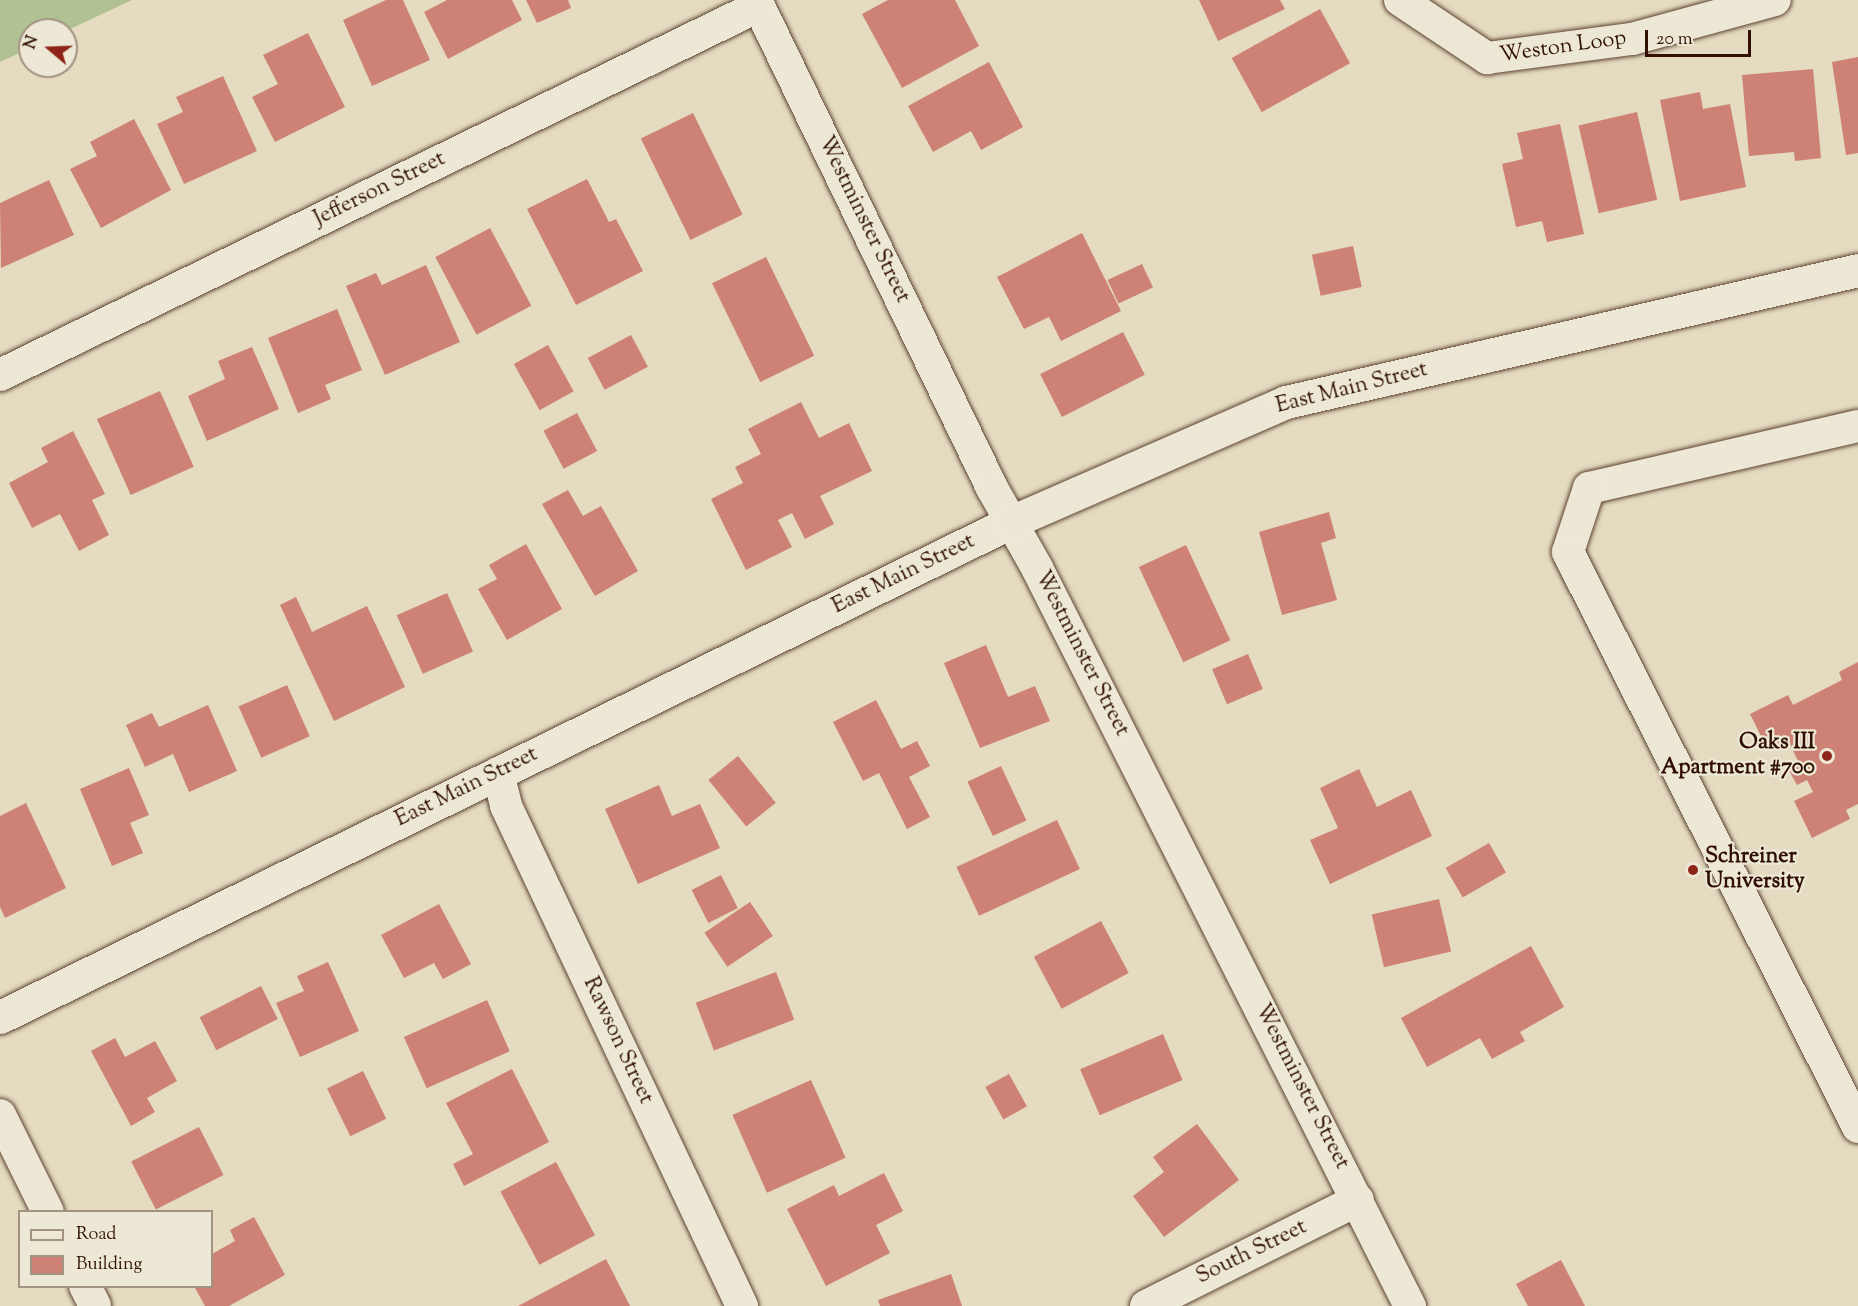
<!DOCTYPE html>
<style>
body{margin:0}
#map{position:relative;width:1858px;height:1306px;overflow:hidden;background:#e4dbc0;font-family:"Sorts Mill Goudy",serif}
div>[style]{position:absolute}
.green>*{inset:0;background:#b2c194}
.building>*{inset:0;background:#cd8275;transform-origin:0 0}
.roads{filter:drop-shadow(0 0 2px #5e4332) drop-shadow(0 0 2px #5e4332)}
.minor>*{height:32px;margin:-16px;padding:0 16px;transform-origin:16px;border-radius:16px;background:#ede8d6}
.tertiary>*{height:33px;margin:-16.5px;padding:0 16.5px;transform-origin:16.5px;border-radius:16.5px;background:#ede8d6}
.dots>*{width:16px;height:16px;translate:-50% -50%;box-sizing:border-box;border:3px solid #ede8d6;border-radius:50%}
span{translate:-50% -50%;white-space:nowrap;text-align:center;line-height:1.15;-webkit-text-stroke:4.5px #ede8d6;paint-order:stroke}
.street-label{font-size:22px;color:#311002}
.poi-label{font-size:22px;color:#311002;font-weight:700}
.right{translate:-100% -50%;text-align:right}
.left{translate:0 -50%;text-align:left}
.legend{position:absolute;left:18px;top:1210px;width:195px;height:78px;box-sizing:border-box;background:#ede8d6;border:2px solid #a29281;margin:0;padding:8px 10px;list-style:none;font-size:18px;color:#311002}
.legend li{display:flex;align-items:center;gap:12px;height:30px}
.legend b{width:30px;border:2px solid #a29281}
.north{position:absolute;left:18px;top:18px;width:60px;height:60px;box-sizing:border-box;background:#ede8d6;border:2px solid #a29281;border-radius:50%;rotate:289deg;font-size:16px;font-weight:700;line-height:24px;text-align:center;color:#311002}
.north::after{content:'';display:block;margin:auto;width:21px;height:27px;background:#8f2418;clip-path:polygon(50% 0,100% 100%,50% 72%,0 100%)}
.scale{position:absolute;left:1645px;top:30px;width:106px;height:27px;box-sizing:border-box;border:3px solid #311002;border-top:0;padding-left:8px;font-size:18px;line-height:21px;white-space:nowrap;color:#311002;-webkit-text-stroke:4px #ede8d6;paint-order:stroke}
</style>
<div id="map">
<div class="green">
<div style="clip-path:polygon(0 0,132px 0,66px 31px,30px 30px,30px 48px,0 62px)"></div>
</div>
<div class="building">
<div style="clip-path:polygon(386px 0,403px 0,430px 60px,372px 86px,343px 20px)"></div>
<div style="clip-path:polygon(447px 0,512px 0,522px 20px,448px 59px,424px 12px)"></div>
<div style="clip-path:polygon(526px 0,568px 0,571px 8px,537px 23px)"></div>
<div style="clip-path:polygon(888px 0,955px 0,979px 46px,902px 88px,862px 14px)"></div>
<div style="clip-path:polygon(1199px 0,1280px 0,1285px 9px,1218px 41px)"></div>
<div style="left:1320px;top:9px;width:62px;height:101px;rotate:61deg"></div>
<div style="clip-path:polygon(308px 33px,345px 107px,275px 142px,252px 97px,278px 84px,263px 55px)"></div>
<div style="clip-path:polygon(1858px 57px,1858px 153px,1846px 155px,1832px 62px)"></div>
<div style="clip-path:polygon(989px 62px,1023px 127px,981px 150px,971px 131px,933px 152px,908px 106px)"></div>
<div style="clip-path:polygon(1813px 69px,1821px 158px,1795px 161px,1794px 152px,1749px 156px,1742px 75px)"></div>
<div style="clip-path:polygon(223px 76px,257px 151px,184px 184px,157px 124px,183px 112px,176px 97px)"></div>
<div style="clip-path:polygon(1700px 92px,1703px 109px,1730px 104px,1746px 187px,1680px 201px,1660px 100px)"></div>
<div style="left:1637px;top:112px;width:90px;height:60px;rotate:77deg"></div>
<div style="left:693px;top:113px;width:113px;height:58px;rotate:64deg"></div>
<div style="clip-path:polygon(134px 119px,171px 190px,101px 228px,70px 169px,97px 156px,90px 142px)"></div>
<div style="clip-path:polygon(1560px 124px,1584px 234px,1547px 242px,1542px 221px,1516px 227px,1502px 164px,1523px 159px,1517px 133px)"></div>
<div style="clip-path:polygon(587px 179px,609px 222px,616px 219px,643px 271px,576px 305px,527px 209px)"></div>
<div style="clip-path:polygon(49px 180px,74px 235px,1px 268px,0 203px)"></div>
<div style="left:490px;top:228px;width:88px;height:62px;rotate:62deg"></div>
<div style="clip-path:polygon(1082px 233px,1121px 311px,1061px 341px,1049px 317px,1024px 329px,997px 277px)"></div>
<div style="left:1353px;top:246px;width:42px;height:42px;rotate:78deg"></div>
<div style="left:766px;top:257px;width:110px;height:60px;rotate:64deg"></div>
<div style="left:1142px;top:264px;width:26px;height:38px;rotate:65deg"></div>
<div style="clip-path:polygon(426px 265px,460px 342px,385px 375px,346px 286px,376px 273px,382px 285px)"></div>
<div style="clip-path:polygon(337px 309px,362px 370px,325px 385px,331px 399px,298px 413px,268px 338px)"></div>
<div style="left:1123px;top:332px;width:48px;height:93px;rotate:63deg"></div>
<div style="left:631px;top:335px;width:36px;height:49px;rotate:62deg"></div>
<div style="left:548px;top:345px;width:53px;height:39px;rotate:61deg"></div>
<div style="clip-path:polygon(252px 347px,279px 409px,207px 441px,188px 396px,225px 379px,218px 361px)"></div>
<div style="left:160px;top:391px;width:83px;height:69px;rotate:66deg"></div>
<div style="clip-path:polygon(801px 402px,819px 438px,849px 423px,872px 471px,820px 496px,834px 524px,805px 539px,792px 513px,778px 520px,792px 547px,746px 570px,711px 499px,743px 483px,735px 467px,761px 454px,748px 429px)"></div>
<div style="left:577px;top:413px;width:43px;height:38px;rotate:62deg"></div>
<div style="clip-path:polygon(73px 431px,105px 494px,92px 500px,109px 535px,79px 551px,60px 514px,32px 528px,9px 483px,48px 462px,41px 448px)"></div>
<div style="clip-path:polygon(568px 490px,583px 516px,601px 506px,638px 571px,595px 596px,542px 504px)"></div>
<div style="clip-path:polygon(1329px 512px,1336px 538px,1321px 543px,1337px 600px,1282px 615px,1259px 532px)"></div>
<div style="clip-path:polygon(526px 544px,562px 609px,507px 640px,478px 589px,497px 579px,489px 565px)"></div>
<div style="left:1186px;top:545px;width:105px;height:52px;rotate:65deg"></div>
<div style="left:447px;top:593px;width:64px;height:55px;rotate:66deg"></div>
<div style="clip-path:polygon(296px 597px,312px 632px,367px 606px,405px 687px,334px 721px,280px 605px)"></div>
<div style="clip-path:polygon(986px 645px,1008px 697px,1035px 686px,1050px 721px,980px 748px,944px 663px)"></div>
<div style="left:1248px;top:654px;width:38px;height:39px;rotate:67deg"></div>
<div style="clip-path:polygon(1858px 662px,1858px 804px,1846px 810px,1850px 819px,1812px 838px,1794px 801px,1813px 792px,1807px 780px,1797px 785px,1787px 767px,1798px 761px,1788px 740px,1768px 750px,1750px 714px,1788px 695px,1793px 705px,1842px 680px,1839px 672px)"></div>
<div style="left:287px;top:685px;width:56px;height:53px;rotate:66deg"></div>
<div style="clip-path:polygon(876px 700px,901px 749px,917px 741px,930px 766px,909px 777px,930px 817px,907px 829px,879px 773px,863px 781px,833px 722px)"></div>
<div style="clip-path:polygon(208px 705px,237px 771px,189px 792px,173px 754px,145px 767px,126px 725px,152px 713px,159px 727px)"></div>
<div style="left:738px;top:756px;width:60px;height:38px;rotate:51deg"></div>
<div style="left:1001px;top:766px;width:60px;height:37px;rotate:65deg"></div>
<div style="clip-path:polygon(129px 768px,149px 815px,130px 823px,143px 853px,112px 866px,80px 789px)"></div>
<div style="clip-path:polygon(1359px 769px,1377px 807px,1411px 790px,1432px 836px,1330px 884px,1310px 840px,1338px 828px,1320px 788px)"></div>
<div style="clip-path:polygon(659px 785px,672px 816px,700px 804px,720px 848px,638px 884px,605px 809px)"></div>
<div style="clip-path:polygon(26px 803px,66px 888px,5px 918px,0 907px,0 816px)"></div>
<div style="left:1057px;top:820px;width:54px;height:111px;rotate:65deg"></div>
<div style="left:1489px;top:843px;width:34px;height:50px;rotate:60deg"></div>
<div style="left:721px;top:875px;width:37px;height:33px;rotate:63deg"></div>
<div style="left:1439px;top:899px;width:54px;height:69px;rotate:77deg"></div>
<div style="left:750px;top:902px;width:41px;height:55px;rotate:56deg"></div>
<div style="clip-path:polygon(439px 904px,471px 964px,443px 979px,434px 963px,404px 978px,381px 935px)"></div>
<div style="left:1101px;top:921px;width:59px;height:76px;rotate:62deg"></div>
<div style="clip-path:polygon(1531px 946px,1564px 1007px,1520px 1032px,1525px 1041px,1492px 1059px,1480px 1038px,1427px 1067px,1401px 1018px)"></div>
<div style="clip-path:polygon(328px 962px,359px 1031px,300px 1057px,276px 1003px,304px 991px,297px 976px)"></div>
<div style="left:776px;top:972px;width:51px;height:86px;rotate:69deg"></div>
<div style="left:261px;top:986px;width:37px;height:69px;rotate:63deg"></div>
<div style="left:487px;top:1000px;width:56px;height:91px;rotate:66deg"></div>
<div style="left:1163px;top:1034px;width:50px;height:90px;rotate:67deg"></div>
<div style="clip-path:polygon(115px 1038px,125px 1057px,155px 1041px,177px 1081px,147px 1098px,155px 1112px,131px 1126px,91px 1051px)"></div>
<div style="clip-path:polygon(512px 1069px,549px 1142px,464px 1186px,453px 1164px,473px 1154px,446px 1103px)"></div>
<div style="left:363px;top:1071px;width:53px;height:40px;rotate:64deg"></div>
<div style="left:1009px;top:1074px;width:37px;height:27px;rotate:61deg"></div>
<div style="left:811px;top:1080px;width:85px;height:86px;rotate:66deg"></div>
<div style="clip-path:polygon(1197px 1124px,1239px 1180px,1164px 1237px,1133px 1196px,1164px 1172px,1153px 1157px)"></div>
<div style="left:199px;top:1127px;width:54px;height:76px;rotate:63deg"></div>
<div style="left:556px;top:1162px;width:83px;height:63px;rotate:62deg"></div>
<div style="clip-path:polygon(884px 1173px,903px 1211px,876px 1225px,890px 1253px,826px 1286px,787px 1209px,834px 1185px,839px 1196px)"></div>
<div style="clip-path:polygon(254px 1217px,285px 1275px,229px 1306px,205px 1306px,194px 1286px,212px 1286px,212px 1254px,235px 1241px,230px 1230px)"></div>
<div style="clip-path:polygon(606px 1259px,630px 1306px,518px 1306px)"></div>
<div style="clip-path:polygon(1561px 1260px,1585px 1306px,1528px 1306px,1516px 1284px)"></div>
<div style="clip-path:polygon(951px 1274px,962px 1306px,880px 1306px,878px 1300px)"></div>
</div>
<div class="roads">
<div class="minor">
<div style="left:756px;top:0;width:542px;rotate:64.19deg"></div>
<div style="left:992px;top:488px;width:92px;rotate:60.6deg"></div>
<div style="left:1037px;top:568px;width:827px;rotate:63.19deg"></div>
<div style="left:1400px;top:0;width:105px;rotate:33.7deg"></div>
<div style="left:1487px;top:58px;width:146px;rotate:-7.5deg"></div>
<div style="left:1632px;top:39px;width:148px;rotate:-15.3deg"></div>
<div style="left:0;top:375px;width:844px;rotate:-25.93deg"></div>
<div style="left:1858px;top:426px;width:276px;rotate:167deg"></div>
<div style="left:1589px;top:488px;width:67px;rotate:108.2deg"></div>
<div style="left:1568px;top:552px;width:644px;rotate:63.24deg"></div>
<div style="left:498px;top:773px;width:34px;rotate:76deg"></div>
<div style="left:506px;top:806px;width:553px;rotate:64.73deg"></div>
<div style="left:0;top:1115px;width:108px;rotate:63.7deg"></div>
<div style="left:85px;top:1286px;width:22px;rotate:63deg"></div>
<div style="left:1146px;top:1306px;width:237px;rotate:-26.6deg"></div>
</div>
<div class="tertiary">
<div style="left:0;top:1017px;width:1126px;rotate:-26.09deg"></div>
<div style="left:1011px;top:522px;width:300px;rotate:-23.6deg"></div>
<div style="left:1286px;top:402px;width:587px;rotate:-12.99deg"></div>
</div>
</div>
<div class="dots">
<div style="left:1827px;top:756px;background:#8f2418"></div>
<div style="left:1693px;top:870px;background:#8f2418"></div>
</div>
<div class="street-label">
<span style="left:1563px;top:48px;rotate:-8deg">Weston Loop</span>
<span style="left:380px;top:190px;rotate:-26deg">Jefferson Street</span>
<span style="left:863px;top:220px;rotate:64deg">Westminster Street</span>
<span style="left:1352px;top:389px;rotate:-14deg">East Main Street</span>
<span style="left:904px;top:575px;rotate:-26deg">East Main Street</span>
<span style="left:1081px;top:654px;rotate:63deg">Westminster Street</span>
<span style="left:467px;top:788px;rotate:-26deg">East Main Street</span>
<span style="left:617px;top:1041px;rotate:65deg">Rawson Street</span>
<span style="left:1301px;top:1087px;rotate:63deg">Westminster Street</span>
<span style="left:1252px;top:1253px;rotate:-26deg">South Street</span>
</div>
<div class="poi-label">
<span class="right" style="left:1815px;top:756px">Oaks III<br>Apartment #700</span>
<span class="left" style="left:1705px;top:870px">Schreiner<br>University</span>
</div>
<ul class="legend">
<li><b style="height:8px;background:#ede8d6"></b>Road</li>
<li><b style="height:16px;background:#cd8275"></b>Building</li>
</ul>
<div class="north">N</div>
<div class="scale">20 m</div>
</div>
